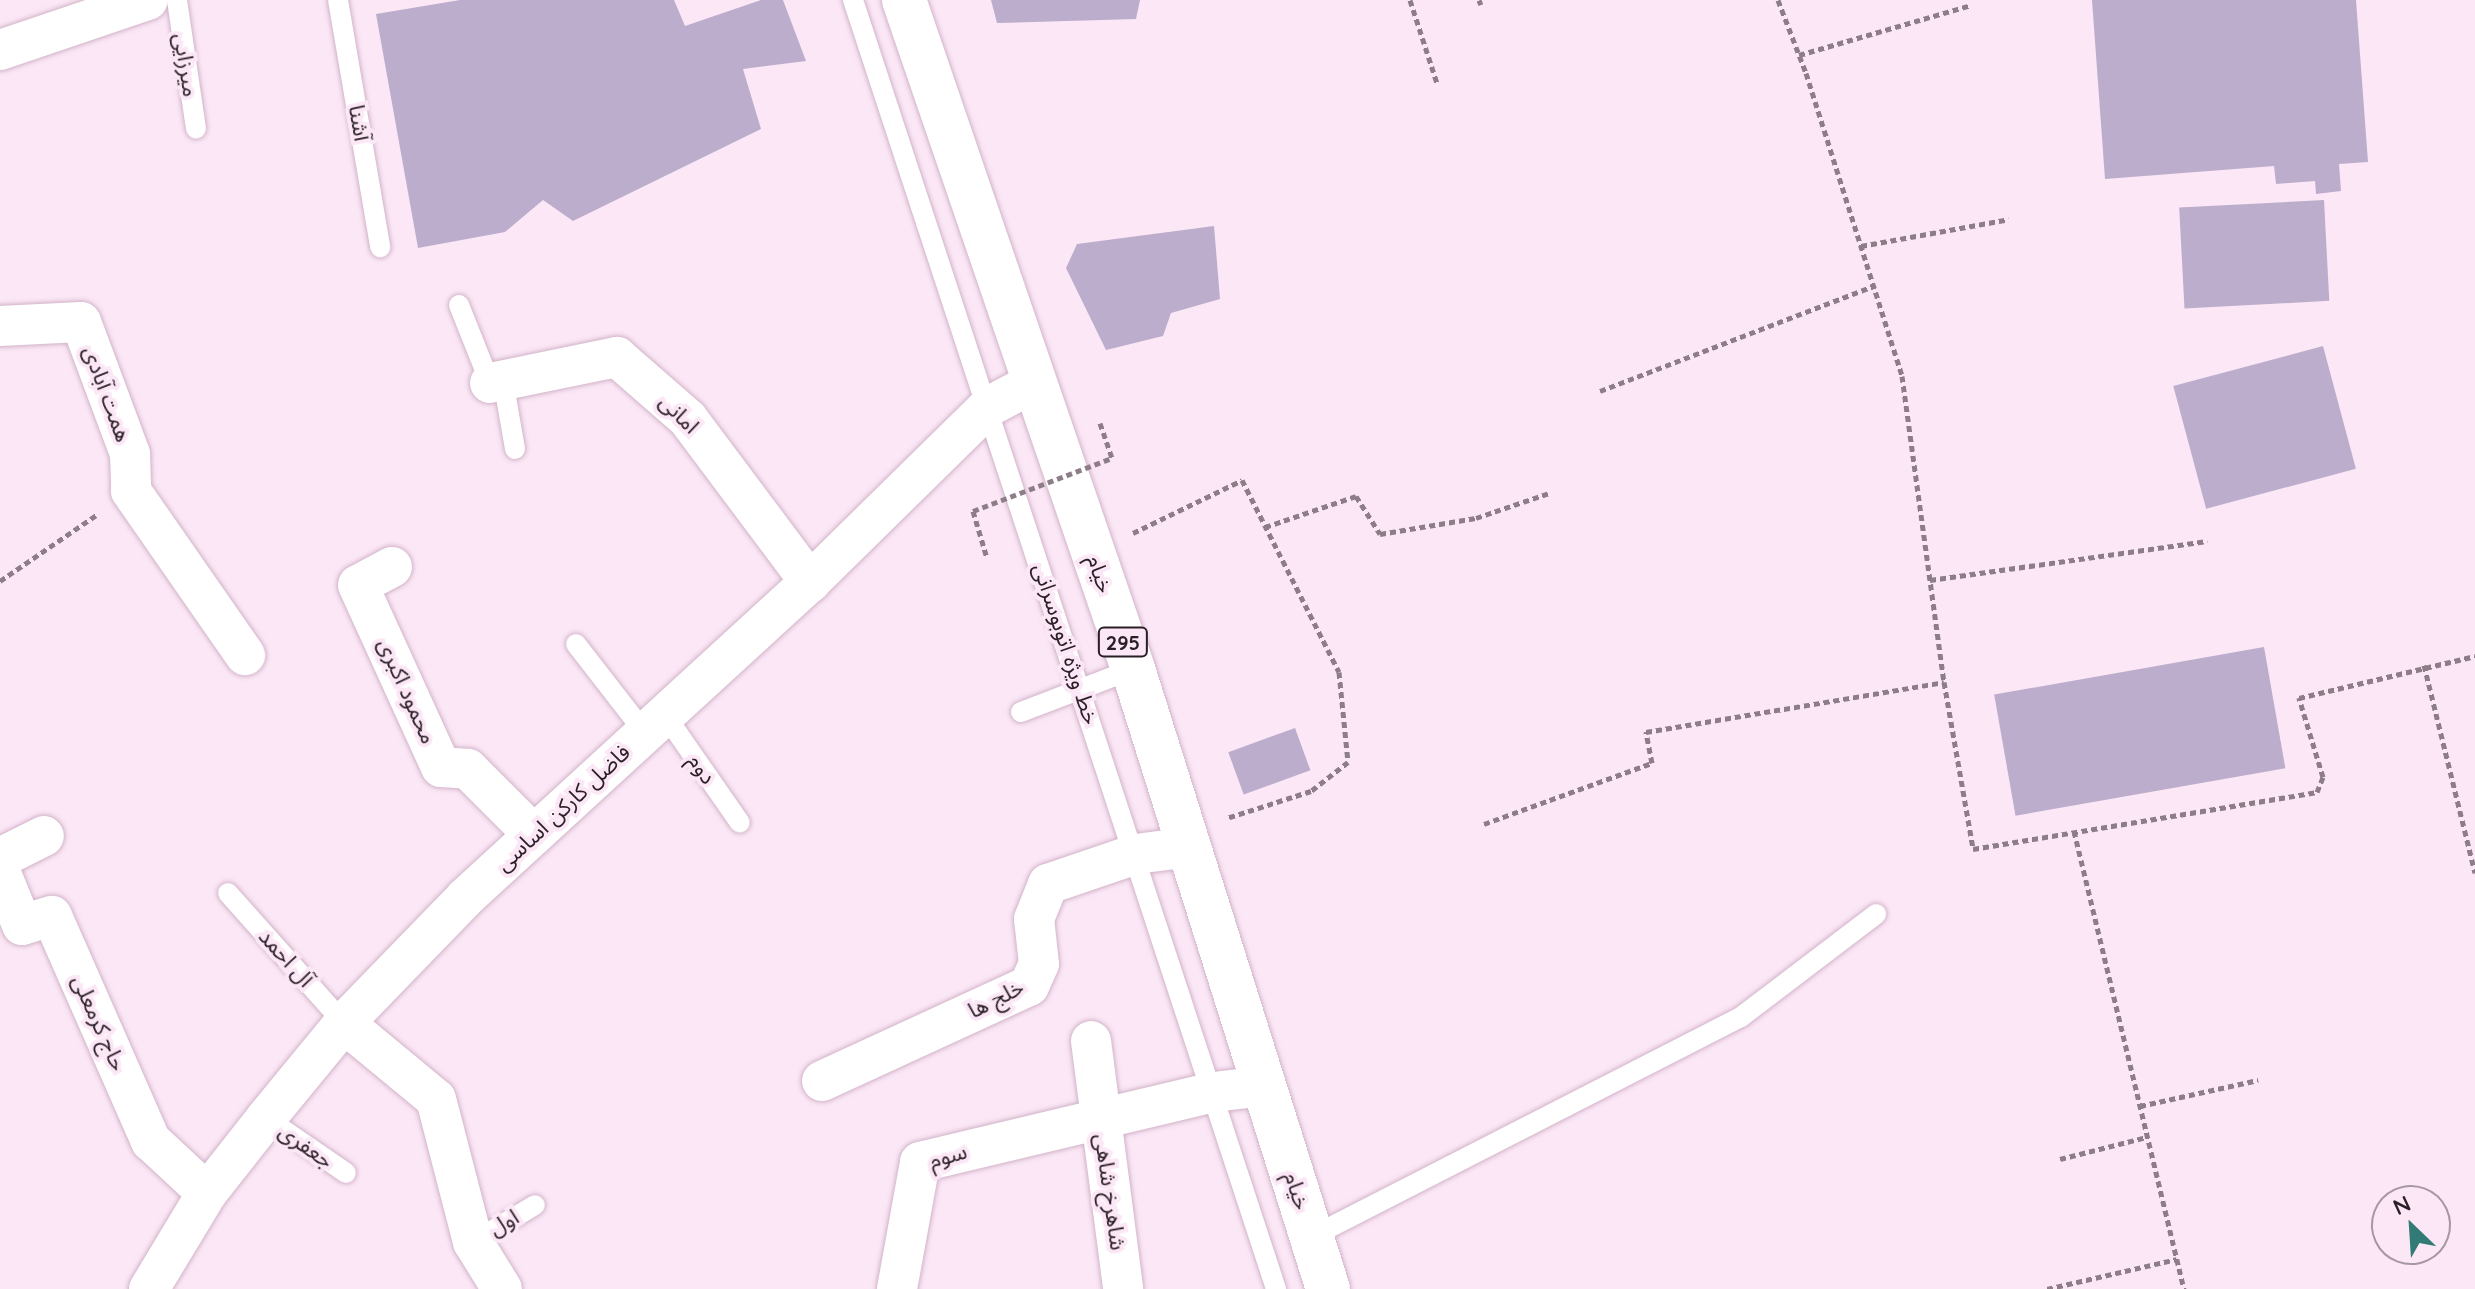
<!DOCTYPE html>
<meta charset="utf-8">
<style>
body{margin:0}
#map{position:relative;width:2475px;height:1289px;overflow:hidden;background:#fbe7f5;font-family:Quicksand,"Noto Sans Arabic",sans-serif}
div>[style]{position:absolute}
.building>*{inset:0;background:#bcadcc;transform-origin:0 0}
.path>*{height:5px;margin-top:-2.5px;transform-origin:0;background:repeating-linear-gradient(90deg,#8d7d88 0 6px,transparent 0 10px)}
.roads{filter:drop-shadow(0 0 2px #d2b3c9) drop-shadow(0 0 2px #d2b3c9)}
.service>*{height:20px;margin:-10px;padding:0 10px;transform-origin:10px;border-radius:10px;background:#fff}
.minor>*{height:40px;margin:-20px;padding:0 20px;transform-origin:20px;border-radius:20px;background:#fff}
.primary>*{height:44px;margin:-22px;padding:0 22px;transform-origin:22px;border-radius:22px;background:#fff}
.path-bridge>*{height:5px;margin-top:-2.5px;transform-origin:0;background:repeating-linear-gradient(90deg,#8d7d88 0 6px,transparent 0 10px)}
span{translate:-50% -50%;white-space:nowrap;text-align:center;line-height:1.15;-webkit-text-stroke:8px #fbe7f5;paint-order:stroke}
.shield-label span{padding:2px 6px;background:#fbe7f5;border:2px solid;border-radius:6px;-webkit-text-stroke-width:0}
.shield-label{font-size:20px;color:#2a1e27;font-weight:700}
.street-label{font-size:22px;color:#2a1e27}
.north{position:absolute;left:2371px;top:1185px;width:80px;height:80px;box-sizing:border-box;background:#fbe7f5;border:2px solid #a797a3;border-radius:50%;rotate:335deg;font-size:22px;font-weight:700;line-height:32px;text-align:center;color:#2a1e27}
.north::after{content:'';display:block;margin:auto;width:28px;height:36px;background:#317a76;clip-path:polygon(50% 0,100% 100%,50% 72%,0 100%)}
</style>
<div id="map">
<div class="building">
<div style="clip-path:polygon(460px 0,674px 0,685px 26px,761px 0,783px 0,806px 61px,743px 69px,761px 129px,573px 221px,543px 200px,505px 232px,418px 248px,376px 14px)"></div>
<div style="clip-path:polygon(991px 0,1140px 0,1136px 19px,997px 23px)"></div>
<div style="clip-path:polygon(2092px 0,2356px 0,2368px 162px,2339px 164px,2341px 191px,2316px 194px,2315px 181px,2276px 184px,2274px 166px,2105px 179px)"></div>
<div style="left:2324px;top:200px;width:101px;height:145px;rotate:87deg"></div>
<div style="clip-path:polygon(1214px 226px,1220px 299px,1171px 313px,1163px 336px,1106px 350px,1066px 268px,1077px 244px)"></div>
<div style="left:2323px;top:346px;width:127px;height:155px;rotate:75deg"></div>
<div style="left:2264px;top:647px;width:123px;height:274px;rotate:80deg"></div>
<div style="left:1295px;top:728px;width:45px;height:71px;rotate:70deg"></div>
</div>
<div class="path">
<div style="left:1410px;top:0;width:87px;rotate:72deg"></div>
<div style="left:1479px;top:0;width:5px;rotate:68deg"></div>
<div style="left:1778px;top:0;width:78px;rotate:69deg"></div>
<div style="left:1806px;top:73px;width:318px;rotate:72.4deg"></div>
<div style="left:1902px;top:376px;width:309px;rotate:82.2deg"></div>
<div style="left:1944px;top:682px;width:169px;rotate:80.1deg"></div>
<div style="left:1973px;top:849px;width:349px;rotate:-9.4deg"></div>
<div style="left:2317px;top:792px;width:16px;rotate:-68deg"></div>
<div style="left:2323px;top:777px;width:83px;rotate:-106.9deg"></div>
<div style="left:2299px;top:698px;width:181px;rotate:-13.4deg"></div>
<div style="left:1799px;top:55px;width:179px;rotate:-16.2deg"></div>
<div style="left:1861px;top:246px;width:150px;rotate:-10.3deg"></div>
<div style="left:1600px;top:391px;width:292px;rotate:-21deg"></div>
<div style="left:1100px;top:423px;width:37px;rotate:71deg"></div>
<div style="left:973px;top:511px;width:49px;rotate:73.4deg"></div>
<div style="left:1265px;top:527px;width:96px;rotate:-18.8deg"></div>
<div style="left:1356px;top:496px;width:45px;rotate:57.7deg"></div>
<div style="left:1380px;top:534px;width:97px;rotate:-9.5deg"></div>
<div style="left:1476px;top:518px;width:77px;rotate:-18.9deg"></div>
<div style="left:1133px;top:533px;width:121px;rotate:-25.9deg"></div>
<div style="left:1242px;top:480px;width:215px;rotate:63.2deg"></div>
<div style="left:1339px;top:672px;width:90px;rotate:84.3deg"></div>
<div style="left:1348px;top:762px;width:47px;rotate:141.9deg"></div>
<div style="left:1311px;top:791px;width:88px;rotate:162.2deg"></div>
<div style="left:1930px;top:580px;width:280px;rotate:-8deg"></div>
<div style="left:0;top:581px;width:119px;rotate:-34.4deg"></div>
<div style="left:2424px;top:665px;width:214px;rotate:76.2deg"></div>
<div style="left:1484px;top:824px;width:179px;rotate:-20deg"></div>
<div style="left:1652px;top:763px;width:32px;rotate:-101deg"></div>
<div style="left:1646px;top:732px;width:302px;rotate:-9.5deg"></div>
<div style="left:2074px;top:831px;width:471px;rotate:76.5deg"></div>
<div style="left:2140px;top:1106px;width:121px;rotate:-12.4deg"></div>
<div style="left:2060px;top:1159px;width:90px;rotate:-14.2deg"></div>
<div style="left:2047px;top:1289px;width:133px;rotate:-13deg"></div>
</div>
<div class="roads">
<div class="service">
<div style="left:177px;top:0;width:130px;rotate:81.6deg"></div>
<div style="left:338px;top:0;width:251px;rotate:80.3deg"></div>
<div style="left:853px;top:0;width:1357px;rotate:71.83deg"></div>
<div style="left:459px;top:305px;width:84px;rotate:68.3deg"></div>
<div style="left:503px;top:380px;width:70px;rotate:80.1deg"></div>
<div style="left:576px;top:644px;width:113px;rotate:52.2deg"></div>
<div style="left:1021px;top:712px;width:120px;rotate:-21deg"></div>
<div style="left:665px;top:715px;width:131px;rotate:55.2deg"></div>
<div style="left:228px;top:893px;width:174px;rotate:48.3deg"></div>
<div style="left:266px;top:1118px;width:97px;rotate:34.5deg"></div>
<div style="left:1311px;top:1237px;width:483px;rotate:-27.1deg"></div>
<div style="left:1741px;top:1017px;width:170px;rotate:-37.3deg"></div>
<div style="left:473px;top:1242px;width:72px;rotate:-30.8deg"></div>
</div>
<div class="minor">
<div style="left:0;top:50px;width:156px;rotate:-18.7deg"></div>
<div style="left:0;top:326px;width:81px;rotate:-2.8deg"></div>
<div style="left:81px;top:322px;width:141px;rotate:69.6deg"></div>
<div style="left:130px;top:454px;width:37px;rotate:88deg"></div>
<div style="left:131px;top:491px;width:200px;rotate:55.2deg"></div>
<div style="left:490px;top:383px;width:130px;rotate:-11.6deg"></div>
<div style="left:617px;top:357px;width:94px;rotate:41.1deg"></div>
<div style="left:688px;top:419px;width:204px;rotate:53.2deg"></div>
<div style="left:392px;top:567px;width:38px;rotate:152deg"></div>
<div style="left:358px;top:585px;width:200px;rotate:65.5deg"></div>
<div style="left:441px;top:767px;width:27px;rotate:4deg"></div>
<div style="left:468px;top:769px;width:93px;rotate:45deg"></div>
<div style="left:0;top:858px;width:49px;rotate:-26.6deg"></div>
<div style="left:0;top:871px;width:58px;rotate:67.8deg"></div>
<div style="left:22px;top:925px;width:31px;rotate:-17deg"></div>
<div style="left:52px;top:916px;width:246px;rotate:66.3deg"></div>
<div style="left:151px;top:1141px;width:76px;rotate:42.9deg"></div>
<div style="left:344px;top:1023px;width:119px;rotate:39.6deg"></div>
<div style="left:436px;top:1099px;width:148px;rotate:75.5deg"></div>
<div style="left:473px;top:1242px;width:55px;rotate:58.3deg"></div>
<div style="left:1091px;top:1041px;width:250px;rotate:82.6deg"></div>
<div style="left:822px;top:1081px;width:228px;rotate:-24.7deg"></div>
<div style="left:1029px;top:986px;width:24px;rotate:-66deg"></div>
<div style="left:1039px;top:964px;width:45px;rotate:-96.3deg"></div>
<div style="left:1034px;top:919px;width:38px;rotate:-68deg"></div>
<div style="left:1048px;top:884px;width:93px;rotate:-18.8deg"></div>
<div style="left:1136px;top:854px;width:53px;rotate:-7.5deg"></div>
<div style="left:149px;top:1289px;width:112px;rotate:-58.9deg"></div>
<div style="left:207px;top:1193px;width:95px;rotate:-51.8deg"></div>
<div style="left:266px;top:1118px;width:123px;rotate:-50.6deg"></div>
<div style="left:344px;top:1023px;width:174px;rotate:-45.9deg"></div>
<div style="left:465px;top:898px;width:468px;rotate:-42.5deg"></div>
<div style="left:810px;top:582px;width:250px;rotate:-44.5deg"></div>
<div style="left:988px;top:407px;width:53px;rotate:-28deg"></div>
<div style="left:897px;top:1289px;width:129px;rotate:-79.7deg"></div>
<div style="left:920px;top:1162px;width:301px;rotate:-13.4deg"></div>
<div style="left:1213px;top:1092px;width:51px;rotate:-6.7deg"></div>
</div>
<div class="primary">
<div style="left:904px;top:0;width:707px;rotate:71.1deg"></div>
<div style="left:1133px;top:669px;width:650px;rotate:72.54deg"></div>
</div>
</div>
<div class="path-bridge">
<div style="left:973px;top:511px;width:149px;rotate:-20.9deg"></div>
</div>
<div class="shield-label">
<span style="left:1123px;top:642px">295</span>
</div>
<div class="street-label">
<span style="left:186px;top:65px;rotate:81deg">میرزایی</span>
<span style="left:359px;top:123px;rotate:80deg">آشنا</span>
<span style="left:107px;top:394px;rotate:70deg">همت آبادی</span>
<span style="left:679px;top:414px;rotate:45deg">امانی</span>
<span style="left:1100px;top:574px;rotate:71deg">خیام</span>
<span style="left:1066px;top:644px;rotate:72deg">خط ویژه اتوبوسرانی</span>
<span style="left:407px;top:691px;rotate:66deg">محمود اکبری</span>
<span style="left:702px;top:769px;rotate:55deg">دوم</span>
<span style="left:563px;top:808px;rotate:-43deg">فاضل کارکن اساسی</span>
<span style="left:286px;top:958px;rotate:48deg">آل احمد</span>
<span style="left:996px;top:999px;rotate:-27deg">خلج ها</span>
<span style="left:99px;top:1023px;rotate:66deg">حاج کرمعلی</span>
<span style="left:306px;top:1146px;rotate:35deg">جعفری</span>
<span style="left:948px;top:1156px;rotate:-16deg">سوم</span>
<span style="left:1297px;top:1191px;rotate:72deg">خیام</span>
<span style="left:1110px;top:1192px;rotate:82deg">شاهرخ شاهی</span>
<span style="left:504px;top:1223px;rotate:-31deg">اول</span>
</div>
<div class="north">N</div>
</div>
